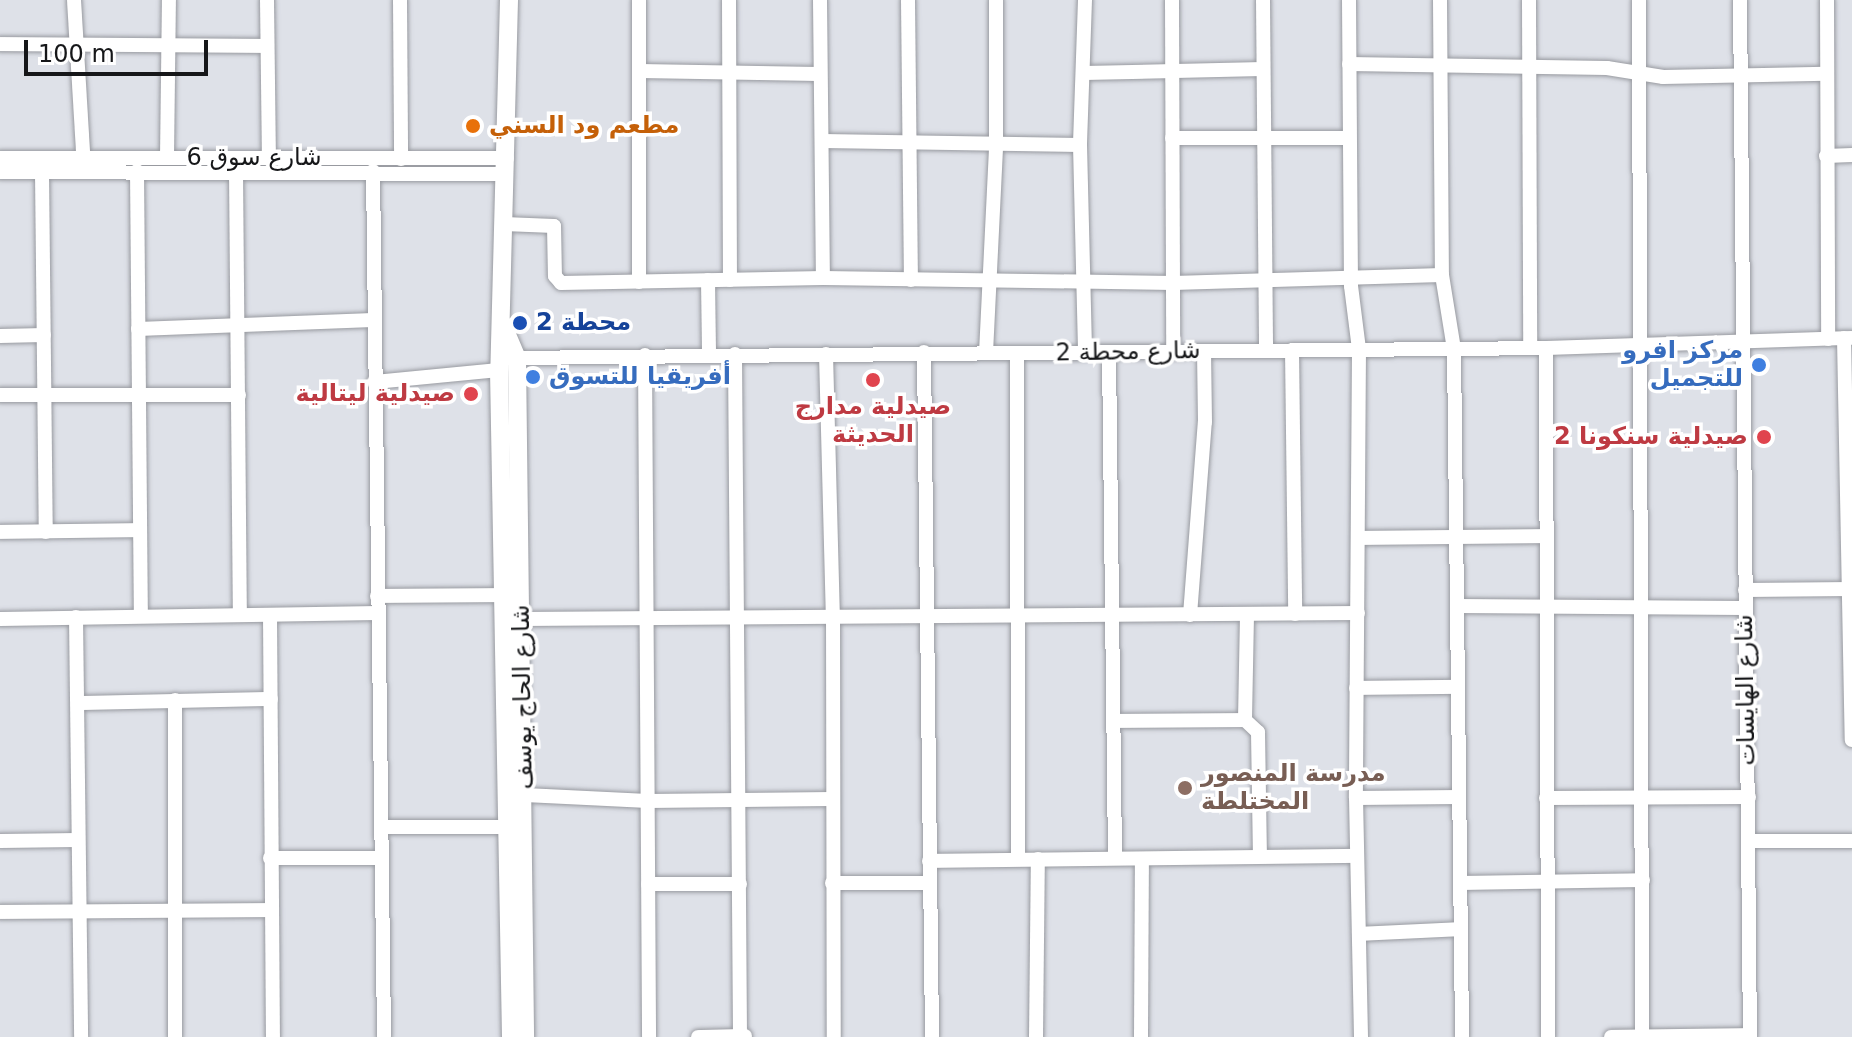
<!DOCTYPE html>
<meta charset="utf-8">
<style>
body{margin:0}
#map{position:relative;width:1852px;height:1037px;overflow:hidden;background:#dee1e8;font-family:"DejaVu Sans",Vazirmatn,sans-serif}
div>[style]{position:absolute}
.roads{filter:drop-shadow(0 0 2px #989aa0) drop-shadow(0 0 2px #989aa0)}
.minor>*{height:14px;margin:-7px;padding:0 7px;transform-origin:7px;border-radius:7px;background:#fff}
.major>*{height:18px;margin:-9px;padding:0 9px;transform-origin:9px;border-radius:9px;background:#fff}
.dots>*{width:22px;height:22px;translate:-50% -50%;box-sizing:border-box;border:4px solid #fff;border-radius:50%}
span{translate:-50% -50%;white-space:nowrap;text-align:center;line-height:1.15;-webkit-text-stroke:7px #fff;paint-order:stroke}
.food-label{font-size:24px;color:#c56008;font-weight:700}
.left{translate:0 -50%;text-align:left}
.street-label{font-size:24px;color:#161719}
.transit-label{font-size:24px;color:#164399;font-weight:700}
.shop-label{font-size:24px;color:#366cbe;font-weight:700}
.right{translate:-100% -50%;text-align:right}
.health-label{font-size:24px;color:#be3a42;font-weight:700}
.education-label{font-size:24px;color:#785e54;font-weight:700}
.scale{position:absolute;left:24px;top:40px;width:184px;height:36px;box-sizing:border-box;border:4px solid #161719;border-top:0;padding-left:10px;font-size:24px;line-height:28px;white-space:nowrap;color:#161719;-webkit-text-stroke:6px #fff;paint-order:stroke}
</style>
<div id="map">
<div class="roads">
<div class="minor">
<div style="left:74px;top:0;width:167px;rotate:86.6deg"></div>
<div style="left:267px;top:0;width:159px;rotate:89.3deg"></div>
<div style="left:400px;top:0;width:159px;rotate:89.6deg"></div>
<div style="left:729px;top:0;width:280px;rotate:89.8deg"></div>
<div style="left:820px;top:0;width:278px;rotate:89.4deg"></div>
<div style="left:908px;top:0;width:280px;rotate:89.4deg"></div>
<div style="left:1085px;top:0;width:145px;rotate:92deg"></div>
<div style="left:1080px;top:145px;width:208px;rotate:88.6deg"></div>
<div style="left:1172px;top:0;width:351px;rotate:89.8deg"></div>
<div style="left:1263px;top:0;width:350px;rotate:89.5deg"></div>
<div style="left:1349px;top:0;width:286px;rotate:89.6deg"></div>
<div style="left:1351px;top:286px;width:64px;rotate:82.8deg"></div>
<div style="left:1359px;top:349px;width:449px;rotate:90.4deg"></div>
<div style="left:1356px;top:798px;width:239px;rotate:88.8deg"></div>
<div style="left:1440px;top:0;width:275px;rotate:89.6deg"></div>
<div style="left:1442px;top:275px;width:75px;rotate:80.8deg"></div>
<div style="left:1454px;top:349px;width:688px;rotate:89.33deg"></div>
<div style="left:1529px;top:0;width:348px;rotate:89.8deg"></div>
<div style="left:1639px;top:0;width:1037px;rotate:89.83deg"></div>
<div style="left:1740px;top:0;width:1037px;rotate:89.45deg"></div>
<div style="left:1827px;top:0;width:339px;rotate:89.8deg"></div>
<div style="left:0;top:44px;width:267px;rotate:0.4deg"></div>
<div style="left:1349px;top:64px;width:258px;rotate:0.9deg"></div>
<div style="left:1607px;top:68px;width:57px;rotate:9.1deg"></div>
<div style="left:1663px;top:77px;width:163px;rotate:-1.1deg"></div>
<div style="left:640px;top:71px;width:178px;rotate:1deg"></div>
<div style="left:1084px;top:73px;width:179px;rotate:-1.3deg"></div>
<div style="left:1172px;top:138px;width:176px"></div>
<div style="left:823px;top:141px;width:257px;rotate:0.9deg"></div>
<div style="left:1826px;top:156px;width:26px;rotate:-2deg"></div>
<div style="left:0;top:158px;width:507px"></div>
<div style="left:167px;top:158px;width:158px;rotate:-89.3deg"></div>
<div style="left:137px;top:171px;width:445px;rotate:89.5deg"></div>
<div style="left:236px;top:171px;width:444px;rotate:89.5deg"></div>
<div style="left:373px;top:171px;width:866px;rotate:89.27deg"></div>
<div style="left:0;top:172px;width:506px;rotate:0.23deg"></div>
<div style="left:42px;top:172px;width:360px;rotate:89.4deg"></div>
<div style="left:504px;top:224px;width:50px;rotate:2.3deg"></div>
<div style="left:554px;top:226px;width:50px;rotate:88.9deg"></div>
<div style="left:555px;top:276px;width:9px;rotate:49deg"></div>
<div style="left:561px;top:283px;width:262px;rotate:-1.1deg"></div>
<div style="left:823px;top:278px;width:350px;rotate:0.8deg"></div>
<div style="left:1173px;top:283px;width:269px;rotate:-1.7deg"></div>
<div style="left:708px;top:280px;width:75px;rotate:89.2deg"></div>
<div style="left:639px;top:282px;width:282px;rotate:-90deg"></div>
<div style="left:138px;top:329px;width:235px;rotate:-2.2deg"></div>
<div style="left:0;top:336px;width:44px;rotate:-1.3deg"></div>
<div style="left:1844px;top:338px;width:402px;rotate:88.9deg"></div>
<div style="left:1546px;top:348px;width:689px;rotate:89.83deg"></div>
<div style="left:1292px;top:350px;width:264px;rotate:89.3deg"></div>
<div style="left:924px;top:352px;width:685px;rotate:89.33deg"></div>
<div style="left:1109px;top:352px;width:506px;rotate:89.32deg"></div>
<div style="left:986px;top:353px;width:208px;rotate:-87.2deg"></div>
<div style="left:996px;top:145px;width:145px;rotate:-90deg"></div>
<div style="left:735px;top:354px;width:683px;rotate:89.58deg"></div>
<div style="left:826px;top:354px;width:260px;rotate:88.5deg"></div>
<div style="left:833px;top:614px;width:423px;rotate:89.9deg"></div>
<div style="left:1017px;top:354px;width:505px;rotate:89.89deg"></div>
<div style="left:645px;top:355px;width:682px;rotate:89.66deg"></div>
<div style="left:509px;top:358px;width:1037px;rotate:-0.55deg"></div>
<div style="left:1546px;top:348px;width:306px;rotate:-1.9deg"></div>
<div style="left:374px;top:382px;width:126px;rotate:-5.5deg"></div>
<div style="left:0;top:395px;width:239px"></div>
<div style="left:0;top:532px;width:140px;rotate:-0.8deg"></div>
<div style="left:1361px;top:538px;width:185px;rotate:-0.6deg"></div>
<div style="left:1745px;top:590px;width:107px;rotate:-0.5deg"></div>
<div style="left:377px;top:596px;width:128px;rotate:-0.4deg"></div>
<div style="left:1457px;top:606px;width:287px;rotate:0.4deg"></div>
<div style="left:270px;top:615px;width:422px;rotate:89.6deg"></div>
<div style="left:1190px;top:615px;width:194px;rotate:-85.6deg"></div>
<div style="left:1205px;top:422px;width:71px;rotate:-90.8deg"></div>
<div style="left:1247px;top:615px;width:105px;rotate:91.1deg"></div>
<div style="left:1245px;top:720px;width:18px;rotate:43deg"></div>
<div style="left:1258px;top:732px;width:124px;rotate:89.1deg"></div>
<div style="left:76px;top:617px;width:420px;rotate:89.3deg"></div>
<div style="left:0;top:619px;width:378px;rotate:-0.9deg"></div>
<div style="left:521px;top:619px;width:837px;rotate:-0.41deg"></div>
<div style="left:1356px;top:688px;width:101px;rotate:-0.6deg"></div>
<div style="left:78px;top:703px;width:193px;rotate:-1.2deg"></div>
<div style="left:1113px;top:721px;width:132px;rotate:-0.4deg"></div>
<div style="left:525px;top:795px;width:123px;rotate:2.8deg"></div>
<div style="left:648px;top:801px;width:184px;rotate:-0.6deg"></div>
<div style="left:1356px;top:798px;width:103px;rotate:-0.6deg"></div>
<div style="left:1546px;top:798px;width:203px;rotate:-0.3deg"></div>
<div style="left:381px;top:827px;width:129px"></div>
<div style="left:0;top:841px;width:78px;rotate:-0.7deg"></div>
<div style="left:1749px;top:841px;width:103px"></div>
<div style="left:270px;top:858px;width:111px"></div>
<div style="left:929px;top:861px;width:428px;rotate:-0.7deg"></div>
<div style="left:832px;top:883px;width:97px"></div>
<div style="left:1460px;top:883px;width:183px;rotate:-0.9deg"></div>
<div style="left:648px;top:884px;width:92px"></div>
<div style="left:0;top:912px;width:271px;rotate:-0.4deg"></div>
<div style="left:1359px;top:934px;width:102px;rotate:-2.8deg"></div>
<div style="left:175px;top:1037px;width:337px;rotate:-90deg"></div>
<div style="left:698px;top:1037px;width:47px;rotate:-1.2deg"></div>
<div style="left:1036px;top:1037px;width:178px;rotate:-89.4deg"></div>
<div style="left:1141px;top:1037px;width:178px;rotate:-89.7deg"></div>
<div style="left:1611px;top:1037px;width:139px;rotate:-0.8deg"></div>
</div>
<div class="major">
<div style="left:509px;top:0;width:370px;rotate:91.5deg"></div>
<div style="left:499px;top:370px;width:667px;rotate:88.97deg"></div>
<div style="left:502px;top:323px;width:38px;rotate:67deg"></div>
<div style="left:517px;top:358px;width:679px;rotate:89.32deg"></div>
</div>
</div>
<div class="dots">
<div style="left:473px;top:126px;background:#e8710a"></div>
<div style="left:520px;top:323px;background:#1a4fb4"></div>
<div style="left:1759px;top:365px;background:#3f7fe0"></div>
<div style="left:533px;top:377px;background:#3f7fe0"></div>
<div style="left:873px;top:380px;background:#e0444e"></div>
<div style="left:471px;top:394px;background:#e0444e"></div>
<div style="left:1764px;top:437px;background:#e0444e"></div>
<div style="left:1185px;top:788px;background:#8d6e63"></div>
</div>
<div class="food-label">
<span class="left" style="left:489px;top:126px">مطعم ود السني</span>
</div>
<div class="street-label">
<span style="left:254px;top:158px">شارع سوق 6</span>
<span style="left:1128px;top:352px;rotate:-1deg">شارع محطة 2</span>
<span style="left:1746px;top:690px;rotate:-91deg">شارع الهايسات</span>
<span style="left:523px;top:697px;rotate:-91deg">شارع الحاج يوسف</span>
</div>
<div class="transit-label">
<span class="left" style="left:536px;top:323px">محطة 2</span>
</div>
<div class="shop-label">
<span class="right" style="left:1743px;top:365px">مركز افرو<br>للتجميل</span>
<span class="left" style="left:549px;top:377px">أفريقيا للتسوق</span>
</div>
<div class="health-label">
<span class="right" style="left:455px;top:394px">صيدلية ليتالية</span>
<span style="left:873px;top:421px">صيدلية مدارج<br>الحديثة</span>
<span class="right" style="left:1748px;top:437px">صيدلية سنكونا 2</span>
</div>
<div class="education-label">
<span class="left" style="left:1201px;top:788px">مدرسة المنصور<br>المختلطة</span>
</div>
<div class="scale">100 m</div>
</div>
